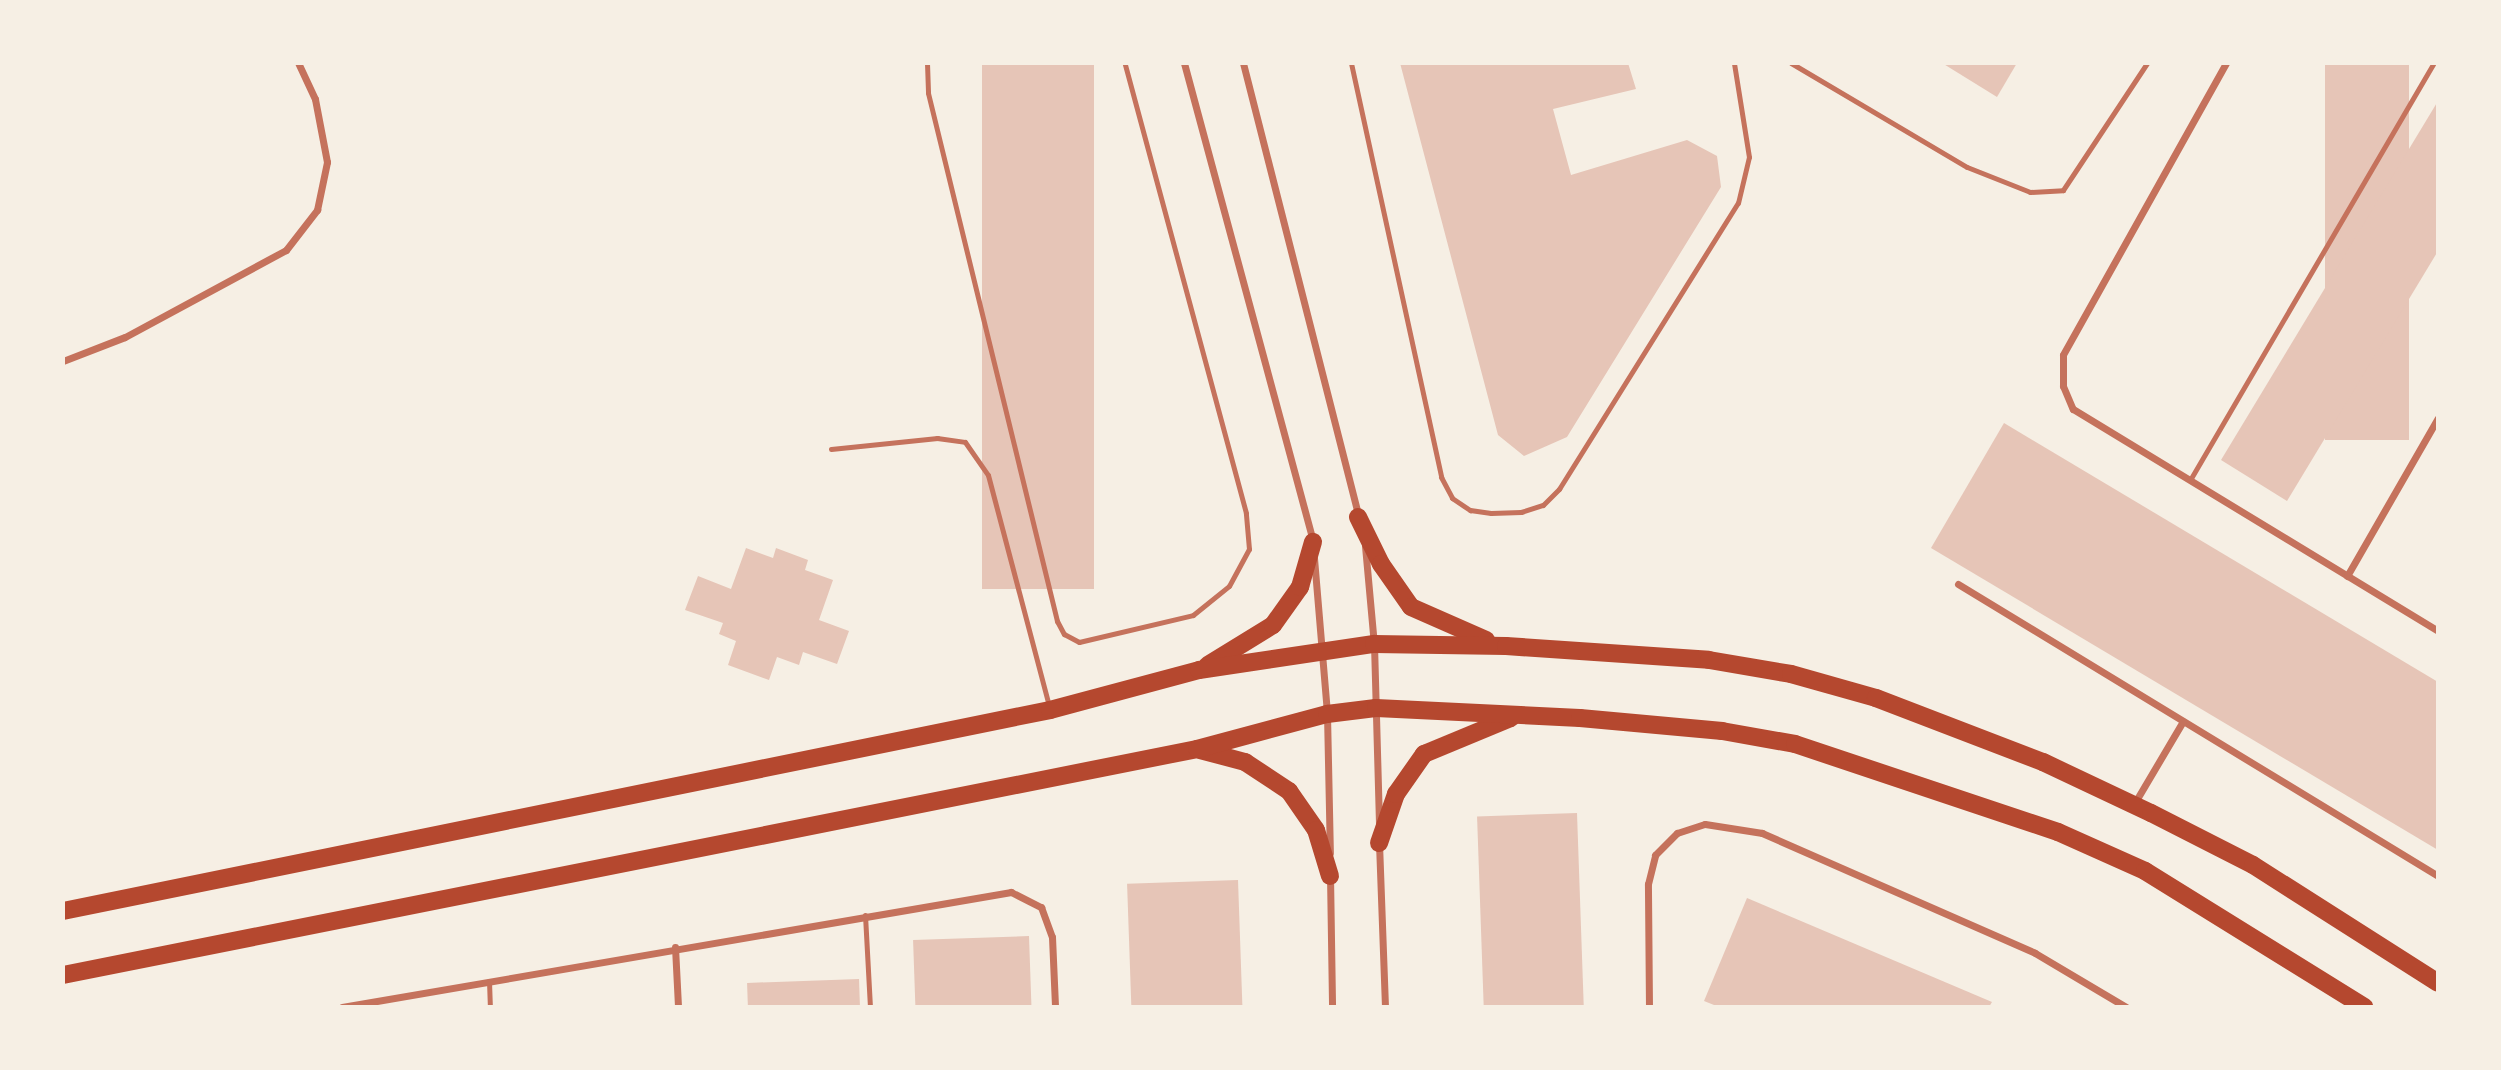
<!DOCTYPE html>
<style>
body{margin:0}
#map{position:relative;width:2501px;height:1070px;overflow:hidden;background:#f6efe4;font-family:"Roboto Condensed",sans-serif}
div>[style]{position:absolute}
.building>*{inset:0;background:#e6c5b7;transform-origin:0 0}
.service>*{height:5px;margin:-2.5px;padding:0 2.5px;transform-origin:2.5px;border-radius:2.5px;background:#c5725c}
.minor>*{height:7px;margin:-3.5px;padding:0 3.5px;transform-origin:3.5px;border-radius:3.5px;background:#c5725c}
.primary>*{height:18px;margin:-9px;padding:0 9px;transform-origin:9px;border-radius:9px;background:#b5482f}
span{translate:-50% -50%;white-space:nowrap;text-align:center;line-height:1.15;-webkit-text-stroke:7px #f6efe4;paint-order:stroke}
.frame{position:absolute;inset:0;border:65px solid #f6efe4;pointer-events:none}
</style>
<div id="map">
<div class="building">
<div style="left:982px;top:63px;width:112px;height:526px"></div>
<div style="clip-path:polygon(1400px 63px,1628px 63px,1636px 89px,1553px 109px,1571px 175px,1687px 140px,1717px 156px,1721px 187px,1567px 437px,1524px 456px,1498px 435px)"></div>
<div style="clip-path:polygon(1942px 63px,2017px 63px,1997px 97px)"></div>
<div style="left:2325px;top:63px;width:84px;height:377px"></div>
<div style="clip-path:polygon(2438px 101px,2438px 251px,2287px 501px,2221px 460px)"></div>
<div style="clip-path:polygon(2004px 423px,2438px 682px,2438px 850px,1931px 548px)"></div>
<div style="clip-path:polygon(746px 548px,773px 558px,776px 548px,808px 560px,805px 570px,833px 580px,819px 620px,849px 631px,837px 664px,803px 652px,799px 665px,777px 657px,769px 680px,728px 665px,736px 641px,719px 634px,723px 623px,685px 610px,698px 576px,731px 589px)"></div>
<div style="left:1577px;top:813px;width:194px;height:100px;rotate:88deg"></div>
<div style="left:1238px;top:880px;width:127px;height:111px;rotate:88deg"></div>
<div style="clip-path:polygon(1747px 898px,1992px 1002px,1989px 1007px,1719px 1007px,1704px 1001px)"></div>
<div style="left:1029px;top:936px;width:71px;height:116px;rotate:88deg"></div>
<div style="left:859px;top:979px;width:28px;height:112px;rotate:88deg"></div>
</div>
<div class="service">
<div style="left:927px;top:63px;width:30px;rotate:88deg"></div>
<div style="left:928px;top:93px;width:544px;rotate:76.27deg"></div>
<div style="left:1057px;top:621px;width:15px;rotate:62deg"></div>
<div style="left:1064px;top:634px;width:17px;rotate:28deg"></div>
<div style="left:1079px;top:642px;width:117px;rotate:-13.3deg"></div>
<div style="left:1193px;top:615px;width:46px;rotate:-38.9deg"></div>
<div style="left:1229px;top:586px;width:42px;rotate:-61.6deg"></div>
<div style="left:1249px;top:549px;width:36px;rotate:-95deg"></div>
<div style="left:1246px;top:513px;width:466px;rotate:-105.1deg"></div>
<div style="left:1351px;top:63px;width:424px;rotate:77.7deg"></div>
<div style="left:1441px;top:477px;width:24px;rotate:62deg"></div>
<div style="left:1452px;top:498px;width:22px;rotate:34deg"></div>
<div style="left:1470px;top:510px;width:21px;rotate:8deg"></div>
<div style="left:1491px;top:513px;width:30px;rotate:-2deg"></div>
<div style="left:1521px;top:512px;width:23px;rotate:-18deg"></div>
<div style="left:1543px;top:505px;width:23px;rotate:-45deg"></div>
<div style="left:1559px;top:489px;width:337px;rotate:-58deg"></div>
<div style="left:1738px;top:203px;width:47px;rotate:-76.6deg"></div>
<div style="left:1749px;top:157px;width:95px;rotate:-99.1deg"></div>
<div style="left:1791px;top:63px;width:204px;rotate:30.6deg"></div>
<div style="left:1967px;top:167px;width:68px;rotate:21.6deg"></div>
<div style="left:2030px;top:192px;width:33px;rotate:-3deg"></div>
<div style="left:2063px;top:190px;width:152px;rotate:-56.5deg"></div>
<div style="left:831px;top:449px;width:107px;rotate:-5.9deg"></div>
<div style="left:937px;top:438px;width:28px;rotate:8deg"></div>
<div style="left:965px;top:442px;width:40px;rotate:55.1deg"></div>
<div style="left:988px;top:475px;width:239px;rotate:75.2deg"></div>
<div style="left:2190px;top:480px;width:483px;rotate:-59.7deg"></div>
<div style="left:865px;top:915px;width:92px;rotate:86.9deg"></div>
<div style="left:489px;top:981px;width:26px;rotate:88deg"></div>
</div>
<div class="minor">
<div style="left:1184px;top:63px;width:496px;rotate:74.9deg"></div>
<div style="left:1243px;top:63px;width:470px;rotate:75.7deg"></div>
<div style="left:2226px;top:63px;width:334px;rotate:119.2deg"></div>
<div style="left:2063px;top:355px;width:31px;rotate:90deg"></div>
<div style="left:2063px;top:386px;width:25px;rotate:67deg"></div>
<div style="left:2073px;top:409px;width:427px;rotate:31.3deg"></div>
<div style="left:63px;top:361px;width:66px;rotate:-21.2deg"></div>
<div style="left:125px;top:337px;width:183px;rotate:-28.4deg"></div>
<div style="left:286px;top:250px;width:51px;rotate:-52.2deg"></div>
<div style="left:317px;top:210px;width:49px;rotate:-78.2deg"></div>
<div style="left:327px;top:162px;width:64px;rotate:-100.8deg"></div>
<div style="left:315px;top:99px;width:40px;rotate:-115deg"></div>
<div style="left:1365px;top:546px;width:98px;rotate:84.8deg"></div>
<div style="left:1374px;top:644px;width:180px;rotate:88.4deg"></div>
<div style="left:1314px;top:558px;width:157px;rotate:85.2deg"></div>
<div style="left:1327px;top:714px;width:139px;rotate:88.8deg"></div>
<div style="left:2347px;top:576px;width:182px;rotate:-60.1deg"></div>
<div style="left:1958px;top:584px;width:562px;rotate:31.31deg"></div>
<div style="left:2134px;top:804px;width:96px;rotate:-59.4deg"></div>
<div style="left:1379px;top:843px;width:164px;rotate:87.9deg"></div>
<div style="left:1330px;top:875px;width:132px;rotate:89.1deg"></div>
<div style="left:675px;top:947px;width:60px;rotate:87.1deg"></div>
<div style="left:342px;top:1007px;width:679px;rotate:-9.75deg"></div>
<div style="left:1011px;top:892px;width:34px;rotate:27deg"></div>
<div style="left:1041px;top:907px;width:32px;rotate:70deg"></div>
<div style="left:1052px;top:937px;width:70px;rotate:87.5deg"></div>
<div style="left:1649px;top:1007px;width:123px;rotate:-90.5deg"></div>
<div style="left:1648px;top:884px;width:30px;rotate:-76deg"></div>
<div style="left:1655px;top:855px;width:31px;rotate:-45deg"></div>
<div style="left:1677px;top:833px;width:29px;rotate:-18deg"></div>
<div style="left:1705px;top:824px;width:58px;rotate:9deg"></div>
<div style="left:1762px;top:833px;width:298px;rotate:23.7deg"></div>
<div style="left:2035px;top:953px;width:106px;rotate:30.7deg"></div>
</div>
<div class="primary">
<div style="left:1358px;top:517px;width:52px;rotate:63.9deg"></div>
<div style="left:1381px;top:564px;width:52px;rotate:55.1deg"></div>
<div style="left:1411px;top:607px;width:82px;rotate:23.7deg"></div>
<div style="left:1208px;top:665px;width:76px;rotate:-31.6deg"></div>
<div style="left:1273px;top:625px;width:47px;rotate:-54.6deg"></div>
<div style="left:1300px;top:587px;width:47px;rotate:-73.9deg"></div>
<div style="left:1200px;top:750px;width:47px;rotate:14.9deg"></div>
<div style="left:1245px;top:762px;width:53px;rotate:33.4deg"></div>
<div style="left:1289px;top:791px;width:47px;rotate:55.3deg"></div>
<div style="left:1316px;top:830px;width:48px;rotate:73.1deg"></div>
<div style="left:1379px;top:843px;width:52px;rotate:-70.9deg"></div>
<div style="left:1396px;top:794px;width:49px;rotate:-55deg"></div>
<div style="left:1424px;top:754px;width:94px;rotate:-22.5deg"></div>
<div style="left:63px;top:911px;width:1007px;rotate:-11.51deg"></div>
<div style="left:1050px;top:710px;width:154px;rotate:-15deg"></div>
<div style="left:1199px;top:670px;width:177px;rotate:-8.5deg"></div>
<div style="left:1374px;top:644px;width:132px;rotate:0.9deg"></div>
<div style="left:1506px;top:646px;width:203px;rotate:3.9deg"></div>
<div style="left:1709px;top:660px;width:83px;rotate:9.7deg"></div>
<div style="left:1791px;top:674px;width:88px;rotate:15.8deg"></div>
<div style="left:1876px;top:698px;width:179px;rotate:21deg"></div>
<div style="left:2043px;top:762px;width:119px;rotate:25.3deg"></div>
<div style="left:2151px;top:813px;width:114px;rotate:27deg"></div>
<div style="left:2253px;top:865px;width:219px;rotate:32.5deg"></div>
<div style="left:63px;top:975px;width:1156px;rotate:-11.27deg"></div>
<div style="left:1197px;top:749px;width:135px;rotate:-15.1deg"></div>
<div style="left:1327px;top:714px;width:49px;rotate:-7deg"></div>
<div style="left:1376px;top:708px;width:204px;rotate:2.8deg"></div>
<div style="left:1580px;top:718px;width:143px;rotate:5.2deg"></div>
<div style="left:1722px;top:731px;width:74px;rotate:10.1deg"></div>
<div style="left:1795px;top:744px;width:277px;rotate:18.5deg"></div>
<div style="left:2058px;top:832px;width:95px;rotate:24.1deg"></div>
<div style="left:2145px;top:871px;width:258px;rotate:31.8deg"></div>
</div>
<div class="frame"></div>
</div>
